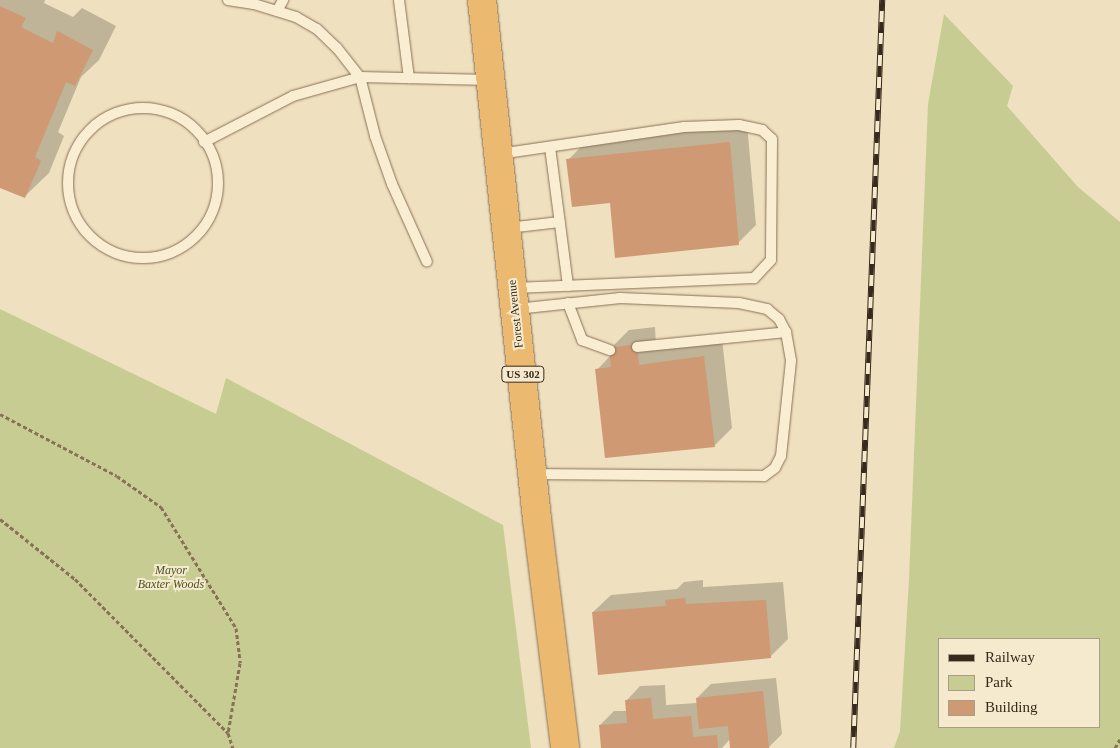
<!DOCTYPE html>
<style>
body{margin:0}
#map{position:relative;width:1120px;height:748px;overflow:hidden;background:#efe0bf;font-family:"Times New Roman",serif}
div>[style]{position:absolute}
.green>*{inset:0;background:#c7cd92}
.shadow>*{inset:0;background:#0003}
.building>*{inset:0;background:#cf9973}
.path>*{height:3px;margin-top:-1.5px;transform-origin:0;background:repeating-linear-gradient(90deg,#887157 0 4px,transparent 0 6.5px)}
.roads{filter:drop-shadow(0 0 1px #887157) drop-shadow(0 0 1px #887157)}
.service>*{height:10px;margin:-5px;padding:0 5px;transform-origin:5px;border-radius:5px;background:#faeed2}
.service>.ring{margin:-5px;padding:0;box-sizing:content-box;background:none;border:10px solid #faeed2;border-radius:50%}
.trunk>*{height:28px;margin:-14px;padding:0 14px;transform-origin:14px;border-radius:14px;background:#ebba70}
.rail>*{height:5.5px;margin-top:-2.75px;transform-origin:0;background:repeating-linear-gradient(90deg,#f6eace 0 11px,#37291c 0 22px);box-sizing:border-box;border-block:1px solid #37291c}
span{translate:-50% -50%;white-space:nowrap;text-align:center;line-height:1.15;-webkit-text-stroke:4px #f6eace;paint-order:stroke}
.shield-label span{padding:1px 4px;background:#f6eace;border:1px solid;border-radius:4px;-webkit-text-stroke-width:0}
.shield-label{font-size:11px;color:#37291c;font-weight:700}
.street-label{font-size:12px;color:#37291c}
.park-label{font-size:12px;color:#485422;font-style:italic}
.legend{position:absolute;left:938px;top:638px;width:162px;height:90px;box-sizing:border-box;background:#f6eace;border:1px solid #aa9d87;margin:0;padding:6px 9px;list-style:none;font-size:15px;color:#37291c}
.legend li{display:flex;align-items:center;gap:10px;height:25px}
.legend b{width:25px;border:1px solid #aa9d87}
</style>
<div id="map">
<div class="green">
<div style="clip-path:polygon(evenodd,944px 14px,1013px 86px,1007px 106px,1078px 187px,1120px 222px,1120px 748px,894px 748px,900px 731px,909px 579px,928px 104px,944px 14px,1099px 639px,1099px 727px,939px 727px,939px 639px,1099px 639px)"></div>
<div style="clip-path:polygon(0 309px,216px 414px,226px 378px,503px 525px,531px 748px,0 748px)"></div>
</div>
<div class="shadow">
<div style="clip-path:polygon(0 0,45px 0,44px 3px,73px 17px,82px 8px,116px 26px,99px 60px,81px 77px,58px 132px,64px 136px,49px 173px,25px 196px,0 187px)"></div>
<div style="clip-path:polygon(747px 124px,756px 225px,738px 243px,611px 202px,568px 160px,586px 142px)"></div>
<div style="clip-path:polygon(655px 327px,656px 347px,722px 339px,732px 428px,714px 446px,597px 370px,611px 355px,611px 348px,629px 330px)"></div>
<div style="clip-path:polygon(703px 580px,703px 587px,783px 582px,788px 639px,770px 657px,593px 612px,611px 595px,677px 589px,684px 582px)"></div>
<div style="clip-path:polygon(776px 678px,782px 734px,768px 748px,731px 748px,730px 739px,722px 748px,602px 748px,600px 725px,614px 711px,627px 711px,627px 700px,640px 686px,665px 685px,666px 705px,697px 703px,697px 698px,711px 684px)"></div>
</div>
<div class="building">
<div style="clip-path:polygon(0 6px,26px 18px,21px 27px,53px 43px,57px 31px,93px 50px,75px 86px,66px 82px,35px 157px,41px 161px,25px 198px,0 188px)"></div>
<div style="clip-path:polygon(730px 142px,739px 245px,615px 258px,610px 203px,572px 207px,566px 159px)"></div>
<div style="clip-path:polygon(637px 344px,639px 365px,704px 356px,715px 447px,605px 458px,595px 369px,611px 367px,609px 348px)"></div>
<div style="clip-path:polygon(685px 598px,686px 604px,766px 600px,771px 658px,598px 675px,592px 612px,666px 606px,665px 600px)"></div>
<div style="clip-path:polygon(763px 691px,769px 748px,730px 748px,728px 726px,699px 729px,696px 698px)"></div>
<div style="clip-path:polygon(651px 698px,653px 719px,691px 716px,693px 737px,717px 735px,718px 748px,601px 748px,599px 725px,627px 723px,625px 700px)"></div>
</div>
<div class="path">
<div style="left:0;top:414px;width:132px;rotate:27.9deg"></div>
<div style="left:117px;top:476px;width:54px;rotate:35.2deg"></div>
<div style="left:161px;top:507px;width:142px;rotate:58.2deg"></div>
<div style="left:236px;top:628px;width:35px;rotate:83deg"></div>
<div style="left:240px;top:663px;width:71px;rotate:99.7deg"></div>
<div style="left:0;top:519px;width:96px;rotate:38.7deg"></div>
<div style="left:75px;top:579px;width:217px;rotate:45.2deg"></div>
<div style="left:228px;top:733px;width:16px;rotate:72deg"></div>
<div style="left:1115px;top:748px;width:10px;rotate:-61deg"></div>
</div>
<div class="roads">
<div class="service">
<div style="left:228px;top:0;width:26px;rotate:9deg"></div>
<div style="left:254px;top:4px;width:44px;rotate:17.2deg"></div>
<div style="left:296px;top:17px;width:24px;rotate:30deg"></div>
<div style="left:317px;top:29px;width:28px;rotate:44deg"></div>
<div style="left:337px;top:48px;width:37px;rotate:52deg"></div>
<div style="left:360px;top:77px;width:61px;rotate:75.7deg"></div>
<div style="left:375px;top:136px;width:51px;rotate:70.5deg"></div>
<div style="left:392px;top:184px;width:85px;rotate:65.8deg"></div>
<div style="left:399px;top:0;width:79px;rotate:82.7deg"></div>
<div style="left:277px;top:11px;width:13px;rotate:-61deg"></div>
<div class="ring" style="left:68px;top:108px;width:140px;height:140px"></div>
<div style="left:204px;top:142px;width:100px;rotate:-27.3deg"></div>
<div style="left:293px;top:96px;width:70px;rotate:-15.8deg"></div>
<div style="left:360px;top:77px;width:130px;rotate:1.3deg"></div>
<div style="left:550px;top:147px;width:140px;rotate:82.6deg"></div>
<div style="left:499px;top:154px;width:187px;rotate:-8.3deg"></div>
<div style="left:684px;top:127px;width:55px;rotate:-2.1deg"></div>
<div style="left:739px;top:125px;width:24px;rotate:12deg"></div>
<div style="left:762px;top:130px;width:13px;rotate:42deg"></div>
<div style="left:772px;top:139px;width:121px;rotate:90.5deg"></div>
<div style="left:771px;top:260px;width:25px;rotate:133deg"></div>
<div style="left:754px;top:278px;width:240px;rotate:177.6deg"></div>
<div style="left:508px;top:228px;width:52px;rotate:-6.6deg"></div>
<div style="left:568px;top:303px;width:40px;rotate:69deg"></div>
<div style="left:582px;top:340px;width:30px;rotate:20deg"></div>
<div style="left:516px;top:309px;width:105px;rotate:-6deg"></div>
<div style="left:620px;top:298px;width:119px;rotate:2.4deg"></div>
<div style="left:739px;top:303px;width:29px;rotate:12deg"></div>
<div style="left:767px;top:309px;width:16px;rotate:40deg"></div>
<div style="left:779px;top:319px;width:15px;rotate:62deg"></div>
<div style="left:786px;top:332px;width:29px;rotate:80deg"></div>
<div style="left:791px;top:361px;width:96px;rotate:96deg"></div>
<div style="left:781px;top:456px;width:13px;rotate:117deg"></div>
<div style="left:775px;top:468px;width:14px;rotate:144deg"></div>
<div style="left:764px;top:476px;width:230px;rotate:-179.5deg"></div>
<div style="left:637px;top:347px;width:150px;rotate:-5.7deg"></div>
</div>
<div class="trunk">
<div style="left:482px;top:0;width:522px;rotate:83.95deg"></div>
<div style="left:537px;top:519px;width:231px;rotate:83deg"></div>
</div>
</div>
<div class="rail">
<div style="left:853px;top:748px;width:749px;rotate:-87.78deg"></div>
</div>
<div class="shield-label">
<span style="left:523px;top:374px">US 302</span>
</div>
<div class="street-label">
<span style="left:516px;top:314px;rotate:-96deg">Forest Avenue</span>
</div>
<div class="park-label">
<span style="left:171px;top:578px">Mayor<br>Baxter Woods</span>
</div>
<ul class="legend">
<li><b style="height:6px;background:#37291c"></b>Railway</li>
<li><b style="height:14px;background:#c7cd92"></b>Park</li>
<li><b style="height:14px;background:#cf9973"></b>Building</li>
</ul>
</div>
